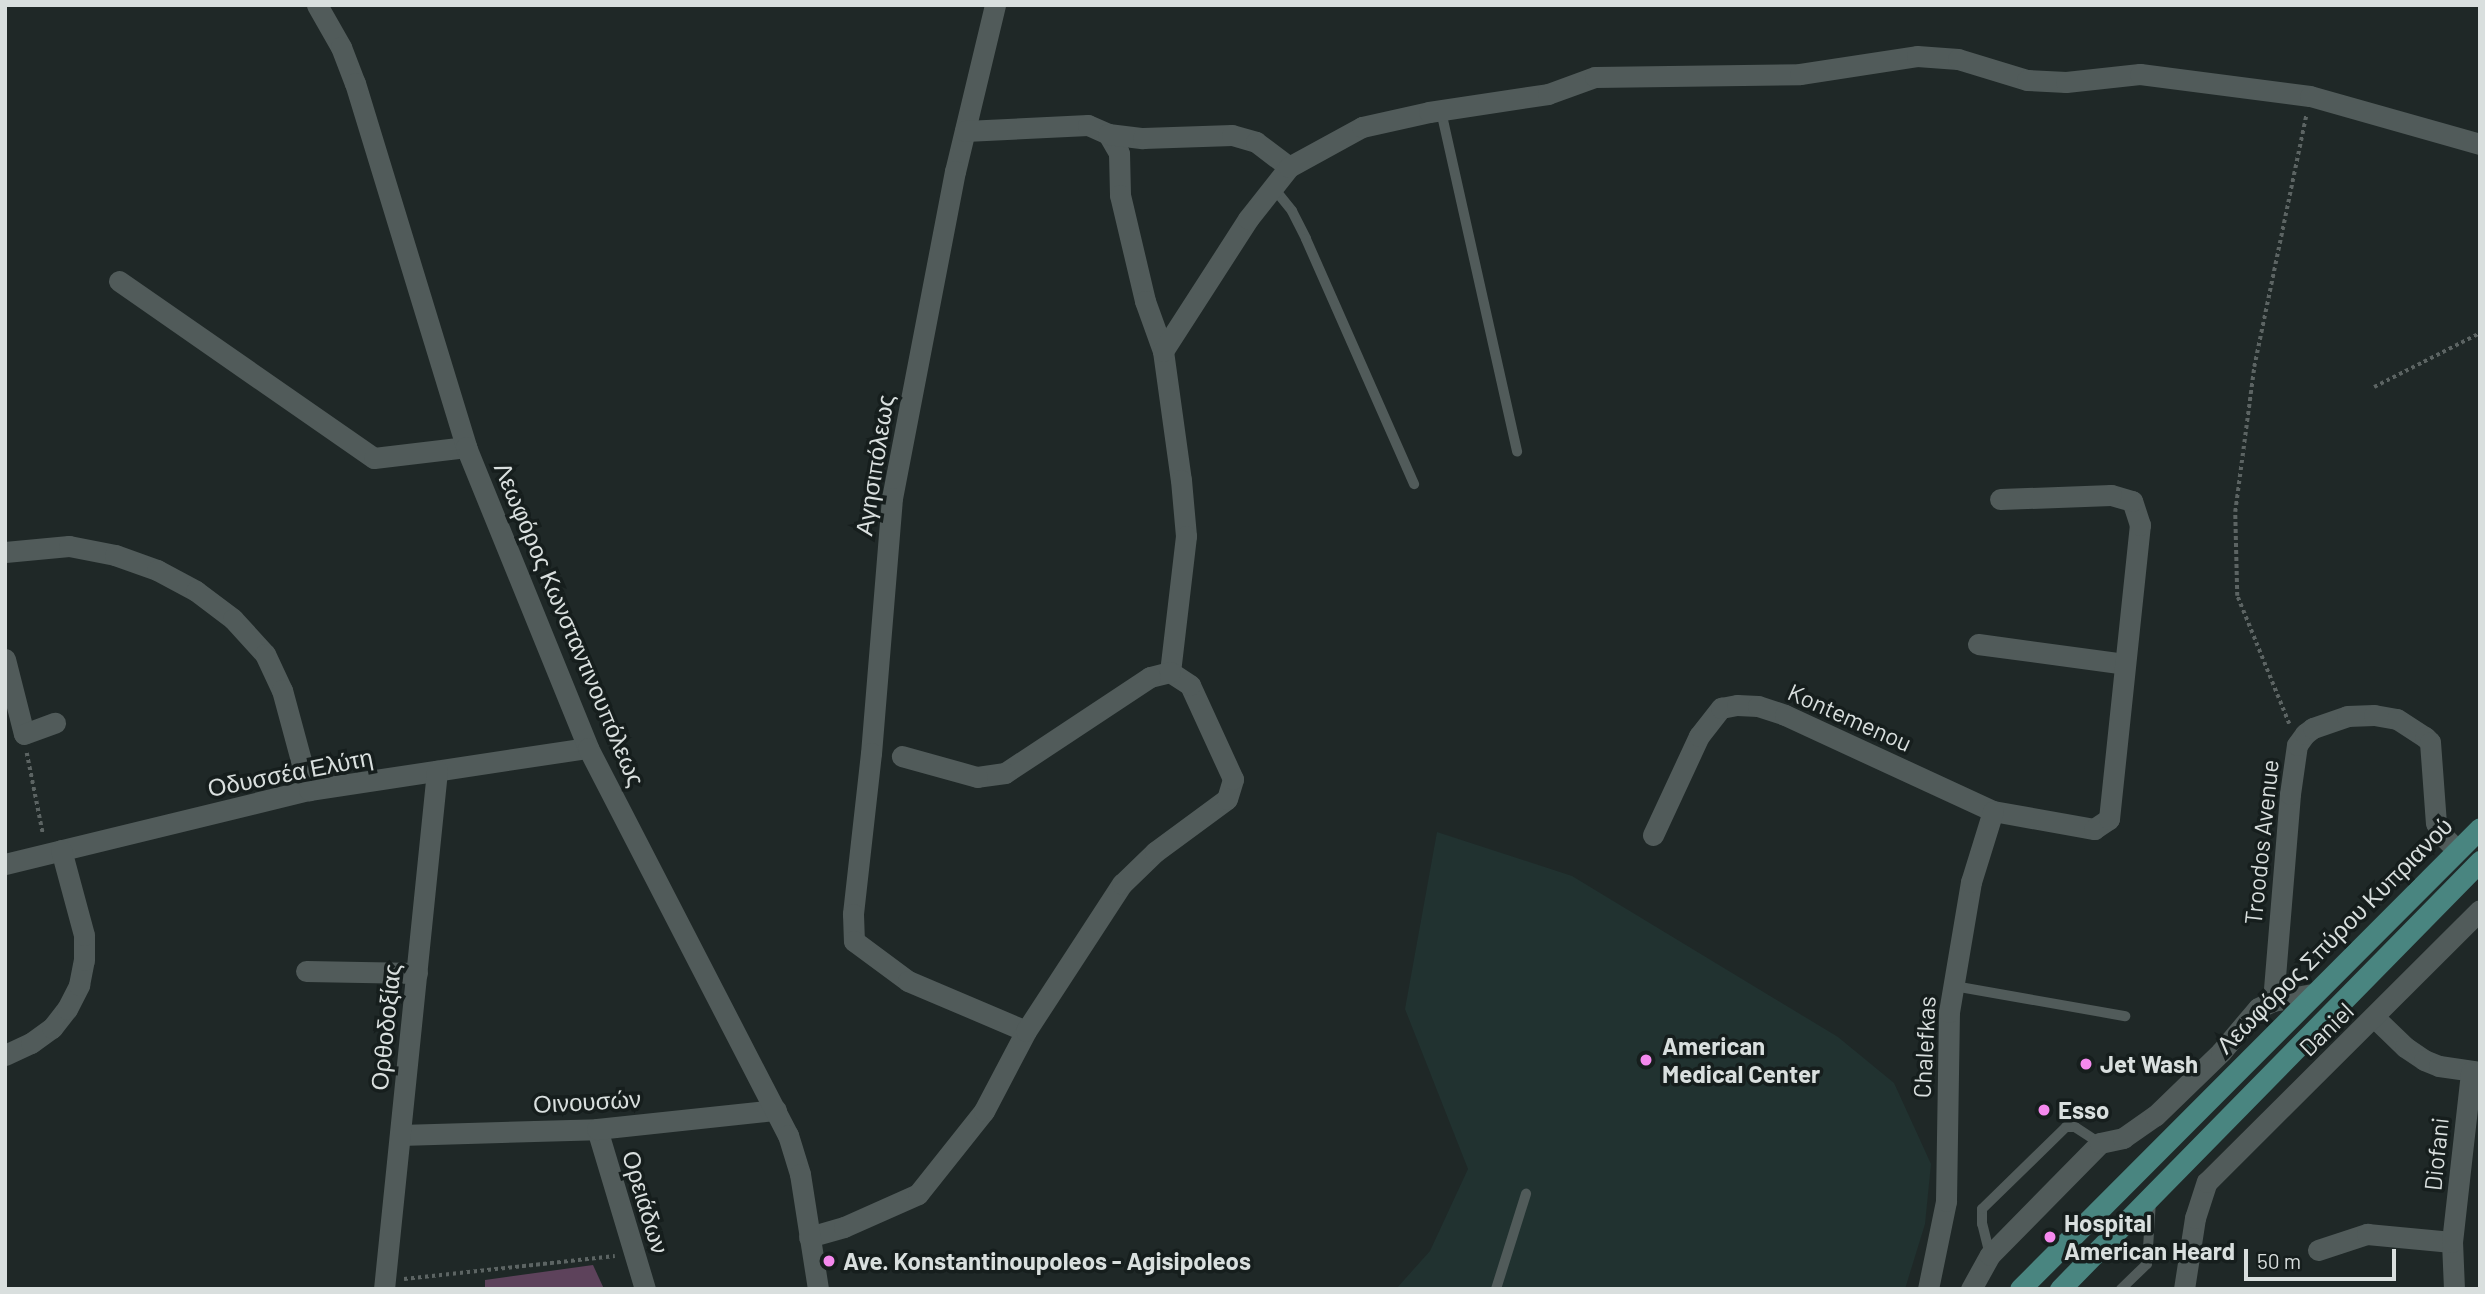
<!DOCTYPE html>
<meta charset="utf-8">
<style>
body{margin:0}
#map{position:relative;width:2485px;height:1294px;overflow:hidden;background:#1f2827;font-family:Barlow,sans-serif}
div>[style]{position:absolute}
.built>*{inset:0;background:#213230}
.green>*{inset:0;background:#5d425b}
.path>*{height:3.5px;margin-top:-1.75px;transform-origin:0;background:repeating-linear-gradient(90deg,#5c6463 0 3.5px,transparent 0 7px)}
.service>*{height:10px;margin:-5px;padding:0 5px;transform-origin:5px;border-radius:5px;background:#515b5a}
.minor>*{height:21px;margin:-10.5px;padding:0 10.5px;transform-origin:10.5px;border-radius:10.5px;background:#515b5a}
.tertiary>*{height:21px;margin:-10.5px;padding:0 10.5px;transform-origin:10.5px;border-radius:10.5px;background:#515b5a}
.primary>*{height:21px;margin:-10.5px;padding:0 10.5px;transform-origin:10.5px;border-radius:10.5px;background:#498580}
.dots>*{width:19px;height:19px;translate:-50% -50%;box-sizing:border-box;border:4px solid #161e1d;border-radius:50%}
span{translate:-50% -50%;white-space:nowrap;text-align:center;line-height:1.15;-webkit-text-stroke:7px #161e1d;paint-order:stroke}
.street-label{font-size:24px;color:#d9dfde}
.poi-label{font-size:24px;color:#d9dfde;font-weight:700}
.left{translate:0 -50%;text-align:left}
.frame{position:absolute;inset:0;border:7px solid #d9dfde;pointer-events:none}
.scale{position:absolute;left:2244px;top:1249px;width:152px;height:32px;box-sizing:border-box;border:4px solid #d9dfde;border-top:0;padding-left:9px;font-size:21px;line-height:24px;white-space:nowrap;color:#d9dfde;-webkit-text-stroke:5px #161e1d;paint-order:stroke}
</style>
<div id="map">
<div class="built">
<div style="clip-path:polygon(1437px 832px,1572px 876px,1838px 1037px,1894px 1083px,1931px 1164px,1925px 1224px,1905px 1289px,1396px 1289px,1430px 1251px,1468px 1169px,1405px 1009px)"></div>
</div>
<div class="green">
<div style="clip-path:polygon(593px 1265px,604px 1289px,485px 1289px,485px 1280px)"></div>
</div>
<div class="path">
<div style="left:2374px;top:387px;width:119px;rotate:-27deg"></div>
<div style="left:2289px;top:724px;width:138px;rotate:-112.1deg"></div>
<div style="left:2237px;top:596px;width:84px;rotate:-91.4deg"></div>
<div style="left:2235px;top:512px;width:146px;rotate:-82.5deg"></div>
<div style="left:2254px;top:367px;width:257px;rotate:-78.3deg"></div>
<div style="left:27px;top:753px;width:83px;rotate:78.8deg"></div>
<div style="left:404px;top:1279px;width:212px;rotate:-6.2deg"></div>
</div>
<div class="service">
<div style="left:1441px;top:111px;width:349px;rotate:77.4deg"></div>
<div style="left:1272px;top:186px;width:32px;rotate:51deg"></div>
<div style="left:1292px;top:211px;width:31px;rotate:63deg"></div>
<div style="left:1306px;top:239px;width:268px;rotate:66.2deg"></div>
<div style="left:1954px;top:986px;width:174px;rotate:10deg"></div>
<div style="left:1990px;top:1255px;width:32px;rotate:-104deg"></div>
<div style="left:1982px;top:1224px;width:15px;rotate:-90deg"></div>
<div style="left:1982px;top:1209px;width:117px;rotate:-44.3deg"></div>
<div style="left:2066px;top:1127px;width:9px"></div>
<div style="left:2075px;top:1127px;width:30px;rotate:33deg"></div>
<div style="left:1496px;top:1289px;width:100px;rotate:-72.5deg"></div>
<div style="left:2121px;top:1289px;width:36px;rotate:-44deg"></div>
<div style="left:2147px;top:1264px;width:64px;rotate:-86.4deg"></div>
</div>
<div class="minor">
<div style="left:995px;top:5px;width:171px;rotate:103.5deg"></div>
<div style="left:955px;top:171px;width:333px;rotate:100.9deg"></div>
<div style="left:892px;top:498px;width:256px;rotate:94.7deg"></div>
<div style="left:871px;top:753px;width:162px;rotate:96.4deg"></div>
<div style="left:853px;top:914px;width:27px;rotate:88deg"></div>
<div style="left:854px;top:941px;width:67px;rotate:36.5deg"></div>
<div style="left:908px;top:981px;width:128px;rotate:23deg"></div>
<div style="left:965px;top:131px;width:123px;rotate:-2.8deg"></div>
<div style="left:1088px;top:125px;width:22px;rotate:24deg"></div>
<div style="left:1108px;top:134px;width:22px;rotate:60deg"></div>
<div style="left:1119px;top:153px;width:42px;rotate:88.6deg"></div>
<div style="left:1120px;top:195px;width:109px;rotate:76.7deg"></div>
<div style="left:1145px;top:301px;width:53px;rotate:70.2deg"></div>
<div style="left:1163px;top:351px;width:130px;rotate:82.1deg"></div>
<div style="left:1181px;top:480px;width:56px;rotate:84.9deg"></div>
<div style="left:1186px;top:536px;width:137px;rotate:96.7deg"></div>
<div style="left:1108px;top:134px;width:35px;rotate:7deg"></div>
<div style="left:1143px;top:138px;width:89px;rotate:-1.9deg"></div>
<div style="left:1232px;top:135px;width:25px;rotate:16deg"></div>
<div style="left:1256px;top:142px;width:41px;rotate:37.1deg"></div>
<div style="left:119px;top:281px;width:310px;rotate:34.8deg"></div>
<div style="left:374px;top:458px;width:93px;rotate:-6.8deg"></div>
<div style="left:1163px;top:351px;width:157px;rotate:-57.2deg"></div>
<div style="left:1248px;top:219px;width:66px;rotate:-51.7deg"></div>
<div style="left:1289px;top:167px;width:83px;rotate:-28.7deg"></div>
<div style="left:1362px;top:127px;width:69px;rotate:-12.6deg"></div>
<div style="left:1429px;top:112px;width:120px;rotate:-8.6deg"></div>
<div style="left:1548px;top:94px;width:50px;rotate:-19.9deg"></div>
<div style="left:1595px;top:77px;width:205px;rotate:-0.8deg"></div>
<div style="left:1800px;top:74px;width:118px;rotate:-8.7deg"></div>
<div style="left:1917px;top:56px;width:41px;rotate:4.2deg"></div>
<div style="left:1958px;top:59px;width:72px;rotate:16.9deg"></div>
<div style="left:2027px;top:80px;width:39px;rotate:3deg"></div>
<div style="left:2066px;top:82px;width:74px;rotate:-6.2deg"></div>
<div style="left:2140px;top:74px;width:171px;rotate:7.4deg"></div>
<div style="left:2310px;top:96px;width:177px;rotate:15.8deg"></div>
<div style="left:5px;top:552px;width:64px;rotate:-5.4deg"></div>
<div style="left:69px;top:546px;width:47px;rotate:11.1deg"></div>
<div style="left:115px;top:555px;width:45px;rotate:19.7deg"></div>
<div style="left:157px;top:570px;width:44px;rotate:28.3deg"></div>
<div style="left:196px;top:591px;width:46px;rotate:37.1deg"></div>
<div style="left:233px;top:619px;width:47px;rotate:47.6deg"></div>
<div style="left:265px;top:654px;width:40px;rotate:65deg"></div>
<div style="left:282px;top:690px;width:104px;rotate:74.9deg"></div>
<div style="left:1978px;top:644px;width:148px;rotate:7.7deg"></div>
<div style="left:5px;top:659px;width:77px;rotate:75.8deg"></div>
<div style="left:24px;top:734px;width:33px;rotate:-20deg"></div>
<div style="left:1653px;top:835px;width:109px;rotate:-65.1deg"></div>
<div style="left:1699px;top:736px;width:36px;rotate:-52deg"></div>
<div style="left:1721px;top:708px;width:16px;rotate:-11deg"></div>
<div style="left:1737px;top:705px;width:21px;rotate:3deg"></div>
<div style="left:1758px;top:706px;width:28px;rotate:18deg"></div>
<div style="left:1785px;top:715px;width:229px;rotate:24.8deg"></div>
<div style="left:1993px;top:811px;width:103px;rotate:10.1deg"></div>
<div style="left:2094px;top:829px;width:18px;rotate:-34deg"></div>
<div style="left:2109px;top:819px;width:296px;rotate:-84deg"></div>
<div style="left:2140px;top:525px;width:25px;rotate:-108deg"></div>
<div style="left:2132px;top:501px;width:22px;rotate:-164deg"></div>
<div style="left:2111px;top:495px;width:111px;rotate:177.9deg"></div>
<div style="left:5px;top:864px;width:313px;rotate:-13.7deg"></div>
<div style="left:309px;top:790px;width:282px;rotate:-8.6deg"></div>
<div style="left:306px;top:971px;width:111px;rotate:1deg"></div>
<div style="left:2273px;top:1001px;width:208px;rotate:-85.3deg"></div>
<div style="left:2290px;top:794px;width:49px;rotate:-81.9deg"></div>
<div style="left:2297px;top:745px;width:14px;rotate:-54deg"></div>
<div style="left:2305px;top:734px;width:10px;rotate:-37deg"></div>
<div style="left:2313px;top:728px;width:36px;rotate:-19deg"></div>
<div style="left:2347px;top:716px;width:27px;rotate:-2deg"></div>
<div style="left:2374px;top:715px;width:23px;rotate:10deg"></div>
<div style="left:2397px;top:719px;width:33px;rotate:33deg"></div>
<div style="left:2425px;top:737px;width:7px;rotate:45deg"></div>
<div style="left:2430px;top:742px;width:81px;rotate:85.8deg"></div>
<div style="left:2436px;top:823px;width:13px;rotate:63deg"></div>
<div style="left:2442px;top:835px;width:21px;rotate:45deg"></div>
<div style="left:2375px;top:1018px;width:42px;rotate:44deg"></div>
<div style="left:2405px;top:1047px;width:23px;rotate:34deg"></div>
<div style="left:2424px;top:1060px;width:16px;rotate:22deg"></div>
<div style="left:2439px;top:1066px;width:41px;rotate:8.3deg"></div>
<div style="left:5px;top:1055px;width:29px;rotate:-25deg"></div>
<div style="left:31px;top:1043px;width:26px;rotate:-36deg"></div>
<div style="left:52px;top:1028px;width:24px;rotate:-52deg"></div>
<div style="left:67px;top:1009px;width:27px;rotate:-63deg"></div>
<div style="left:79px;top:985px;width:25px;rotate:-79deg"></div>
<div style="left:84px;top:960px;width:25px;rotate:-90deg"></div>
<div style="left:84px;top:935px;width:88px;rotate:-105.1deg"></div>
<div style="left:597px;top:1129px;width:167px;rotate:73.3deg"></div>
<div style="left:400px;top:1135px;width:197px;rotate:-1.7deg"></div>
<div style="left:597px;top:1129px;width:180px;rotate:-6.1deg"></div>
<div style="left:809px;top:1237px;width:36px;rotate:-16deg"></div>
<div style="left:844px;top:1227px;width:81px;rotate:-24deg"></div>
<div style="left:918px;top:1194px;width:106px;rotate:-51.5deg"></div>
<div style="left:984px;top:1111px;width:90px;rotate:-62.3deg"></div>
<div style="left:1026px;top:1031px;width:176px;rotate:-56.9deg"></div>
<div style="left:1122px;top:884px;width:46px;rotate:-44.1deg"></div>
<div style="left:1155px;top:852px;width:89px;rotate:-36.4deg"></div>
<div style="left:1227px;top:799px;width:21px;rotate:-73deg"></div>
<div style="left:1233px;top:779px;width:103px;rotate:-114.6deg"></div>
<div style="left:1190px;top:685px;width:24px;rotate:-147deg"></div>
<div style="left:1170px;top:672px;width:21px;rotate:166deg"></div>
<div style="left:1150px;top:677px;width:174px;rotate:146.5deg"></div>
<div style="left:1005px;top:773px;width:28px;rotate:172deg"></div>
<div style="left:977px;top:777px;width:78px;rotate:-164.4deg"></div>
<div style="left:2318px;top:1250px;width:52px;rotate:-18.1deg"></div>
<div style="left:2367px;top:1234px;width:85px;rotate:5.4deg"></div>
<div style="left:384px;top:1289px;width:521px;rotate:-84.16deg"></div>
<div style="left:1928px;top:1289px;width:90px;rotate:-78.4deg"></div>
<div style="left:1946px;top:1201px;width:189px;rotate:-89.1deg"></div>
<div style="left:1949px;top:1012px;width:132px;rotate:-80.4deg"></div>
<div style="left:1971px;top:882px;width:74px;rotate:-72.8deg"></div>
<div style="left:1971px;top:1289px;width:39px;rotate:-61deg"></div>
<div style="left:1990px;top:1255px;width:157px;rotate:-45.5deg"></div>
<div style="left:2100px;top:1143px;width:24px;rotate:-12deg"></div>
<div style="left:2123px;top:1138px;width:39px;rotate:-35deg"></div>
<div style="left:2155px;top:1116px;width:92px;rotate:-44.1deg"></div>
<div style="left:2221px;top:1052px;width:57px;rotate:-49.9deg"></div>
<div style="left:2258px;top:1008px;width:17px;rotate:-25deg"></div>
<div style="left:2273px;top:1001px;width:40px;rotate:-10deg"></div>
<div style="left:2184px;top:1289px;width:72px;rotate:-81.2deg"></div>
<div style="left:2195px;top:1218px;width:38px;rotate:-72deg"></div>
<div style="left:2207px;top:1182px;width:385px;rotate:-44.9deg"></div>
<div style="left:2454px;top:1289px;width:47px;rotate:-92.4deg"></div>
<div style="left:2452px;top:1242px;width:171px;rotate:-83.6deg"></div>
</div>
<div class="tertiary">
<div style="left:317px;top:5px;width:48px;rotate:60.3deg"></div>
<div style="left:341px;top:47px;width:39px;rotate:69deg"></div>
<div style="left:355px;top:83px;width:381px;rotate:73deg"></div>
<div style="left:466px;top:447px;width:325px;rotate:67.9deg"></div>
<div style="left:588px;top:748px;width:436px;rotate:62.7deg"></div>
<div style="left:788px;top:1135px;width:41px;rotate:72.9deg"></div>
<div style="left:800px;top:1174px;width:116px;rotate:81.1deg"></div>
</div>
<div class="primary">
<div style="left:2020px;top:1289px;width:651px;rotate:-45.06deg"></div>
<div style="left:2060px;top:1289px;width:600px;rotate:-45.54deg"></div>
</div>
<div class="dots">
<div style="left:1646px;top:1060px;background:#f589ee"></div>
<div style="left:2086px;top:1064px;background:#f589ee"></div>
<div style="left:2044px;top:1110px;background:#f589ee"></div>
<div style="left:2050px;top:1237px;background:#f589ee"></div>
<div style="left:829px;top:1261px;background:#f589ee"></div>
</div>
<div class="street-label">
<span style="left:874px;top:465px;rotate:-81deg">Αγησιπόλεως</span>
<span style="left:570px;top:624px;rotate:67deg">Λεωφόρος Κωνσταντινουπόλεως</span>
<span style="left:1850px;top:717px;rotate:24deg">Kontemenou</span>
<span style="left:290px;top:772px;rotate:-11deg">Οδυσσέα Ελύτη</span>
<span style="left:2261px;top:842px;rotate:-84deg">Troodos Avenue</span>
<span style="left:2334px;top:935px;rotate:-45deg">Λεωφόρος Σπύρου Κυπριανού</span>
<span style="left:385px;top:1027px;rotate:-84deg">Ορθοδοξίας</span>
<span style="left:2326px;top:1029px;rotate:-44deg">Daniel</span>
<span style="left:1924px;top:1047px;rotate:-87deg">Chalefkas</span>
<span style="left:587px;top:1101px;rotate:-3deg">Οινουσών</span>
<span style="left:2436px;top:1154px;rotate:-84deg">Diofani</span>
<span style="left:646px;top:1202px;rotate:73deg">Ορειάδων</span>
</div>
<div class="poi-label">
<span class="left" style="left:1662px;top:1060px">American<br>Medical Center</span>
<span class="left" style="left:2100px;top:1064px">Jet Wash</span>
<span class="left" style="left:2058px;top:1110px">Esso</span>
<span class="left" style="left:2064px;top:1237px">Hospital<br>American Heard</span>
<span class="left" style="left:843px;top:1261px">Ave. Konstantinoupoleos - Agisipoleos</span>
</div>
<div class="frame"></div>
<div class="scale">50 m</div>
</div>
